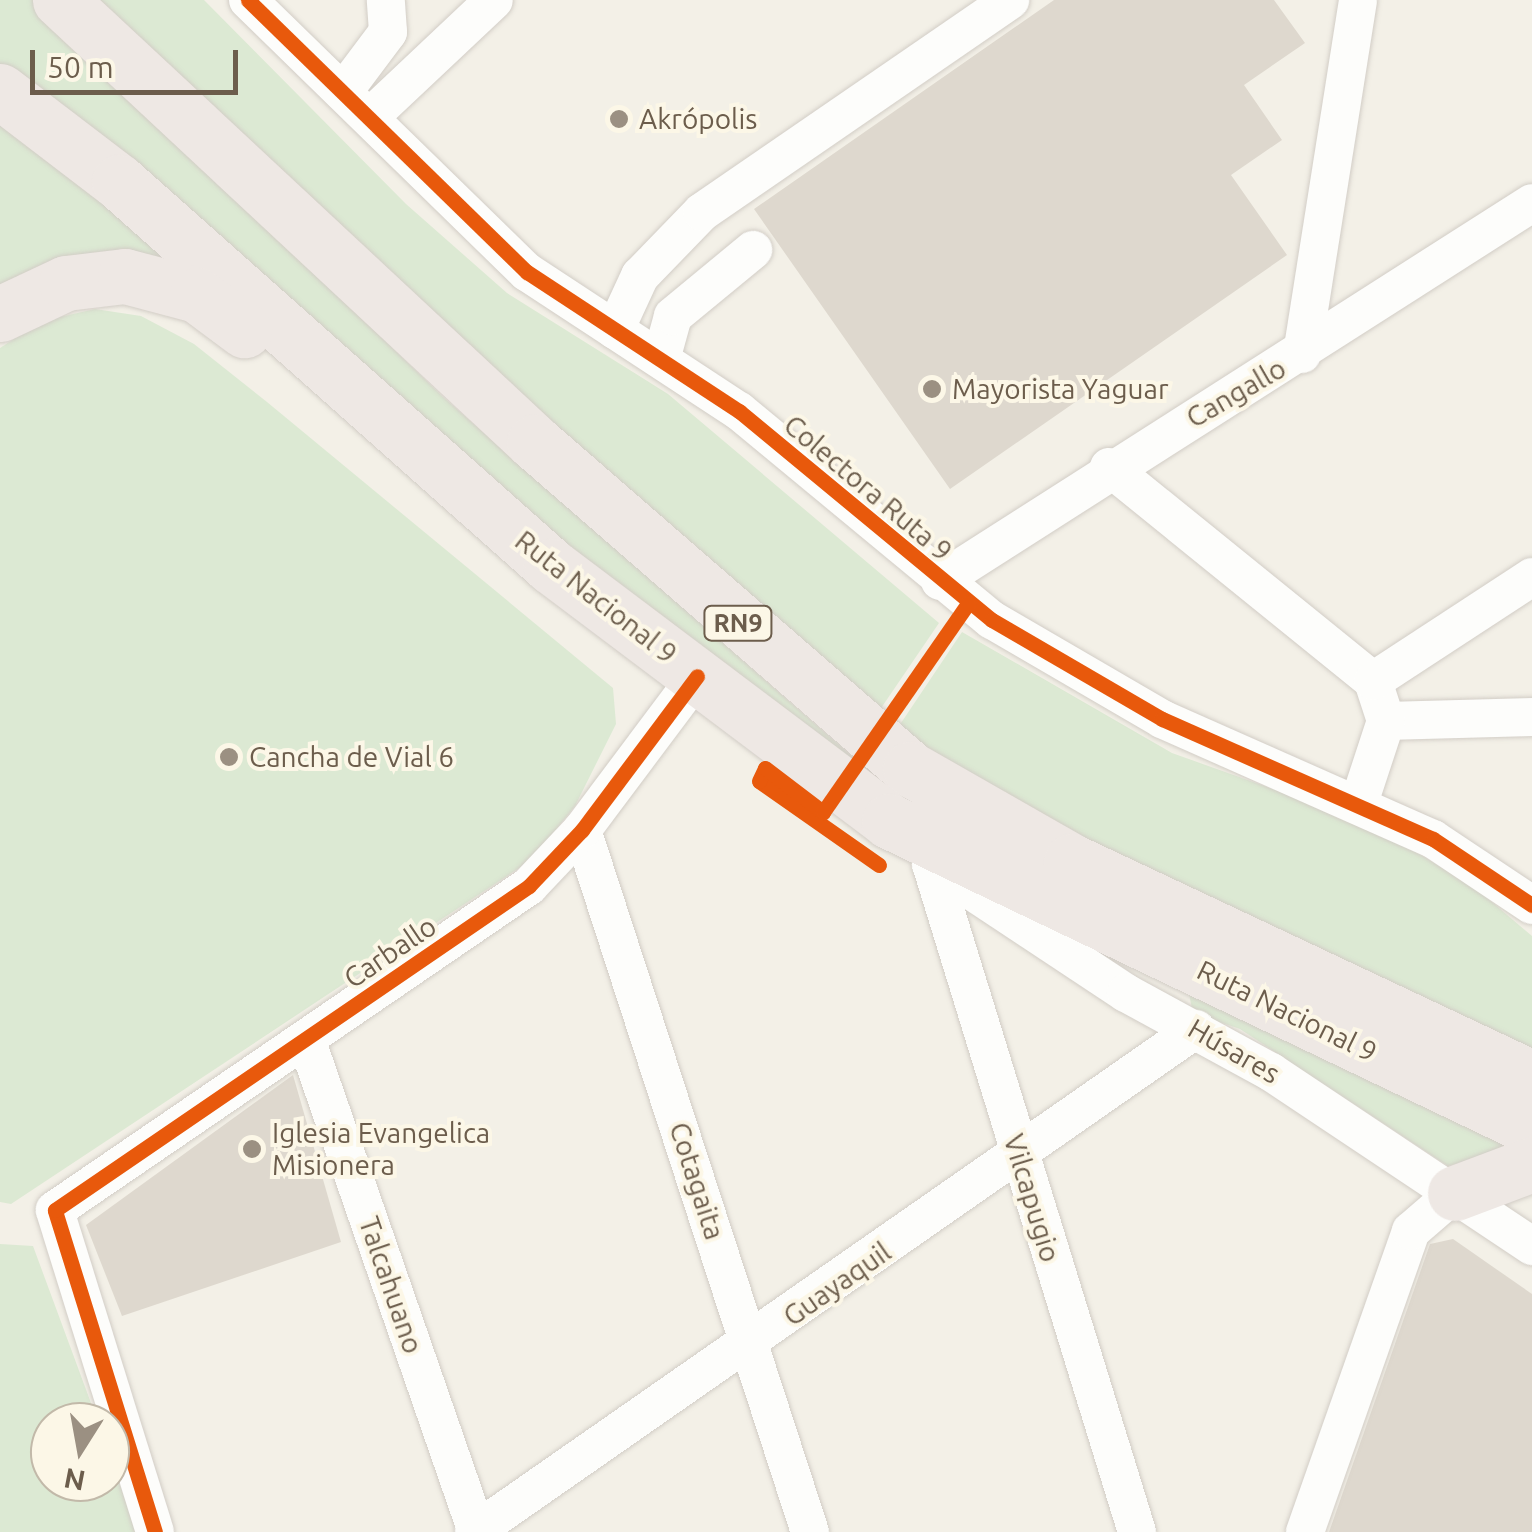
<!DOCTYPE html>
<meta charset="utf-8">
<style>
body{margin:0}
#map{position:relative;width:1532px;height:1532px;overflow:hidden;background:#f3f0e7;font-family:Ubuntu,sans-serif}
div>[style]{position:absolute}
.green>*{inset:0;background:#dce9d3}
.building>*{inset:0;background:#ded8ce}
.roads{filter:drop-shadow(0 0 2px #d2cdc6) drop-shadow(0 0 2px #d2cdc6)}
.minor>*{height:38px;margin:-19px;padding:0 19px;transform-origin:19px;border-radius:19px;background:#fdfdfb}
.highway>*{height:55px;margin:-27.5px;padding:0 27.5px;transform-origin:27.5px;border-radius:27.5px;background:#eee8e4}
.cycleway>*{height:15px;margin:-7.5px;padding:0 7.5px;transform-origin:7.5px;border-radius:7.5px;background:#e8590c}
.dots>*{width:28px;height:28px;translate:-50% -50%;box-sizing:border-box;border:5px solid #fcf7e7;border-radius:50%}
span{translate:-50% -50%;white-space:nowrap;text-align:center;line-height:1.15;-webkit-text-stroke:8px #fcf7e7;paint-order:stroke}
.shield-label span{padding:2px 8px;background:#fcf7e7;border:2px solid;border-radius:8px;-webkit-text-stroke-width:0}
.shield-label{font-size:25px;color:#6c5d4c;font-weight:700}
.poi-label{font-size:28px;color:#6c5d4c}
.left{translate:0 -50%;text-align:left}
.street-label{font-size:28px;color:#6c5d4c}
.north{position:absolute;left:30px;top:1402px;width:100px;height:100px;box-sizing:border-box;background:#fcf7e7;border:2px solid #c2b9a9;border-radius:50%;rotate:191deg;font-size:28px;font-weight:700;line-height:40px;text-align:center;color:#6c5d4c}
.north::after{content:'';display:block;margin:auto;width:35px;height:45px;background:#9b9082;clip-path:polygon(50% 0,100% 100%,50% 72%,0 100%)}
.scale{position:absolute;left:30px;top:50px;width:208px;height:45px;box-sizing:border-box;border:5px solid #6c5d4c;border-top:0;padding-left:12px;font-size:30px;line-height:35px;white-space:nowrap;color:#6c5d4c;-webkit-text-stroke:8px #fcf7e7;paint-order:stroke}
</style>
<div id="map">
<div class="green">
<div style="clip-path:polygon(0 0,33px 0,443px 397px,865px 768px,767px 712px,0 69px)"></div>
<div style="clip-path:polygon(89px 0,204px 0,406px 204px,507px 293px,668px 394px,939px 623px,875px 717px)"></div>
<div style="clip-path:polygon(0 122px,68px 170px,175px 264px,0 294px)"></div>
<div style="clip-path:polygon(95px 309px,141px 316px,194px 344px,267px 402px,613px 688px,616px 724px,575px 806px,531px 860px,11px 1204px,0 1202px,0 348px,42px 321px)"></div>
<div style="clip-path:polygon(962px 632px,1172px 753px,1365px 822px,1473px 886px,1532px 936px,1532px 1059px,1048px 828px,895px 732px)"></div>
<div style="clip-path:polygon(1189px 994px,1523px 1148px,1448px 1166px,1240px 1029px,1193px 1013px)"></div>
<div style="clip-path:polygon(0 1244px,33px 1246px,98px 1422px,50px 1422px,50px 1482px,110px 1482px,110px 1455px,136px 1532px,0 1532px)"></div>
</div>
<div class="building">
<div style="clip-path:polygon(1054px 0,1274px 0,1305px 43px,1244px 85px,1282px 140px,1231px 175px,1287px 255px,950px 489px,754px 209px)"></div>
<div style="clip-path:polygon(293px 1075px,341px 1242px,122px 1316px,86px 1225px)"></div>
<div style="clip-path:polygon(1453px 1239px,1532px 1294px,1532px 1532px,1329px 1532px,1430px 1244px)"></div>
</div>
<div class="roads">
<div class="minor">
<div style="left:248px;top:0;width:390px;rotate:44.3deg"></div>
<div style="left:527px;top:272px;width:254px;rotate:33.3deg"></div>
<div style="left:739px;top:411px;width:328px;rotate:39.6deg"></div>
<div style="left:992px;top:620px;width:197px;rotate:30.2deg"></div>
<div style="left:1162px;top:719px;width:296px;rotate:23.9deg"></div>
<div style="left:1433px;top:839px;width:119px;rotate:33.7deg"></div>
<div style="left:343px;top:92px;width:75px;rotate:-53.1deg"></div>
<div style="left:388px;top:32px;width:32px;rotate:-94deg"></div>
<div style="left:370px;top:117px;width:170px;rotate:-43.3deg"></div>
<div style="left:615px;top:330px;width:60px;rotate:-65.2deg"></div>
<div style="left:640px;top:276px;width:89px;rotate:-45.9deg"></div>
<div style="left:702px;top:212px;width:374px;rotate:-34.5deg"></div>
<div style="left:1302px;top:354px;width:358px;rotate:-81deg"></div>
<div style="left:662px;top:356px;width:41px;rotate:-74.6deg"></div>
<div style="left:673px;top:316px;width:104px;rotate:-39.5deg"></div>
<div style="left:1109px;top:467px;width:340px;rotate:39deg"></div>
<div style="left:940px;top:581px;width:702px;rotate:-32.56deg"></div>
<div style="left:1386px;top:721px;width:146px;rotate:-1.6deg"></div>
<div style="left:1359px;top:803px;width:86px;rotate:-71.8deg"></div>
<div style="left:1386px;top:721px;width:42px;rotate:-108deg"></div>
<div style="left:1373px;top:681px;width:190px;rotate:-33.2deg"></div>
<div style="left:582px;top:830px;width:738px;rotate:72.01deg"></div>
<div style="left:931px;top:864px;width:234px;rotate:33.5deg"></div>
<div style="left:1126px;top:993px;width:165px;rotate:28.6deg"></div>
<div style="left:1271px;top:1072px;width:314px;rotate:33.7deg"></div>
<div style="left:931px;top:864px;width:699px;rotate:72.86deg"></div>
<div style="left:306px;top:1039px;width:522px;rotate:70.87deg"></div>
<div style="left:155px;top:1532px;width:337px;rotate:-107.3deg"></div>
<div style="left:55px;top:1210px;width:574px;rotate:-34.35deg"></div>
<div style="left:529px;top:886px;width:77px;rotate:-46.6deg"></div>
<div style="left:582px;top:830px;width:192px;rotate:-53.2deg"></div>
<div style="left:474px;top:1532px;width:880px;rotate:-34.86deg"></div>
<div style="left:1305px;top:1532px;width:319px;rotate:-70.6deg"></div>
<div style="left:1411px;top:1231px;width:58px;rotate:-40.8deg"></div>
</div>
<div class="highway">
<div style="left:60px;top:0;width:648px;rotate:43deg"></div>
<div style="left:534px;top:442px;width:498px;rotate:41deg"></div>
<div style="left:910px;top:769px;width:185px;rotate:29.7deg"></div>
<div style="left:1071px;top:861px;width:510px;rotate:25.21deg"></div>
<div style="left:0;top:91px;width:150px;rotate:37.4deg"></div>
<div style="left:119px;top:182px;width:578px;rotate:41.63deg"></div>
<div style="left:551px;top:566px;width:423px;rotate:37deg"></div>
<div style="left:889px;top:821px;width:713px;rotate:25.52deg"></div>
<div style="left:0;top:314px;width:73px;rotate:-25.2deg"></div>
<div style="left:66px;top:283px;width:59px;rotate:-6.8deg"></div>
<div style="left:125px;top:276px;width:74px;rotate:14.8deg"></div>
<div style="left:197px;top:295px;width:59px;rotate:36.7deg"></div>
<div style="left:1455px;top:1193px;width:82px;rotate:-20.6deg"></div>
</div>
</div>
<div class="cycleway">
<div style="left:248px;top:0;width:390px;rotate:44.3deg"></div>
<div style="left:527px;top:272px;width:254px;rotate:33.3deg"></div>
<div style="left:739px;top:411px;width:328px;rotate:39.6deg"></div>
<div style="left:992px;top:620px;width:197px;rotate:30.2deg"></div>
<div style="left:1162px;top:719px;width:296px;rotate:23.9deg"></div>
<div style="left:1433px;top:839px;width:119px;rotate:33.7deg"></div>
<div style="left:879px;top:865px;width:146px;rotate:-145deg"></div>
<div style="left:759px;top:781px;width:14px;rotate:-65deg"></div>
<div style="left:765px;top:768px;width:73px;rotate:37.2deg"></div>
<div style="left:823px;top:812px;width:254px;rotate:-55.2deg"></div>
<div style="left:155px;top:1532px;width:337px;rotate:-107.3deg"></div>
<div style="left:55px;top:1210px;width:574px;rotate:-34.35deg"></div>
<div style="left:529px;top:886px;width:77px;rotate:-46.6deg"></div>
<div style="left:582px;top:830px;width:192px;rotate:-53.2deg"></div>
</div>
<div class="dots">
<div style="left:619px;top:119px;background:#9b9082"></div>
<div style="left:932px;top:389px;background:#9b9082"></div>
<div style="left:229px;top:757px;background:#9b9082"></div>
<div style="left:252px;top:1149px;background:#9b9082"></div>
</div>
<div class="shield-label">
<span style="left:738px;top:623px">RN9</span>
</div>
<div class="poi-label">
<span class="left" style="left:639px;top:119px">Akrópolis</span>
<span class="left" style="left:952px;top:389px">Mayorista Yaguar</span>
<span class="left" style="left:249px;top:757px">Cancha de Vial 6</span>
<span class="left" style="left:272px;top:1149px">Iglesia Evangelica<br>Misionera</span>
</div>
<div class="street-label">
<span style="left:1236px;top:393px;rotate:-30deg">Cangallo</span>
<span style="left:868px;top:488px;rotate:40deg">Colectora Ruta 9</span>
<span style="left:596px;top:597px;rotate:38deg">Ruta Nacional 9</span>
<span style="left:390px;top:952px;rotate:-34deg">Carballo</span>
<span style="left:1287px;top:1011px;rotate:26deg">Ruta Nacional 9</span>
<span style="left:1234px;top:1051px;rotate:30deg">Húsares</span>
<span style="left:697px;top:1181px;rotate:72deg">Cotagaita</span>
<span style="left:1032px;top:1198px;rotate:73deg">Vilcapugio</span>
<span style="left:837px;top:1284px;rotate:-35deg">Guayaquil</span>
<span style="left:391px;top:1285px;rotate:71deg">Talcahuano</span>
</div>
<div class="north">N</div>
<div class="scale">50 m</div>
</div>
